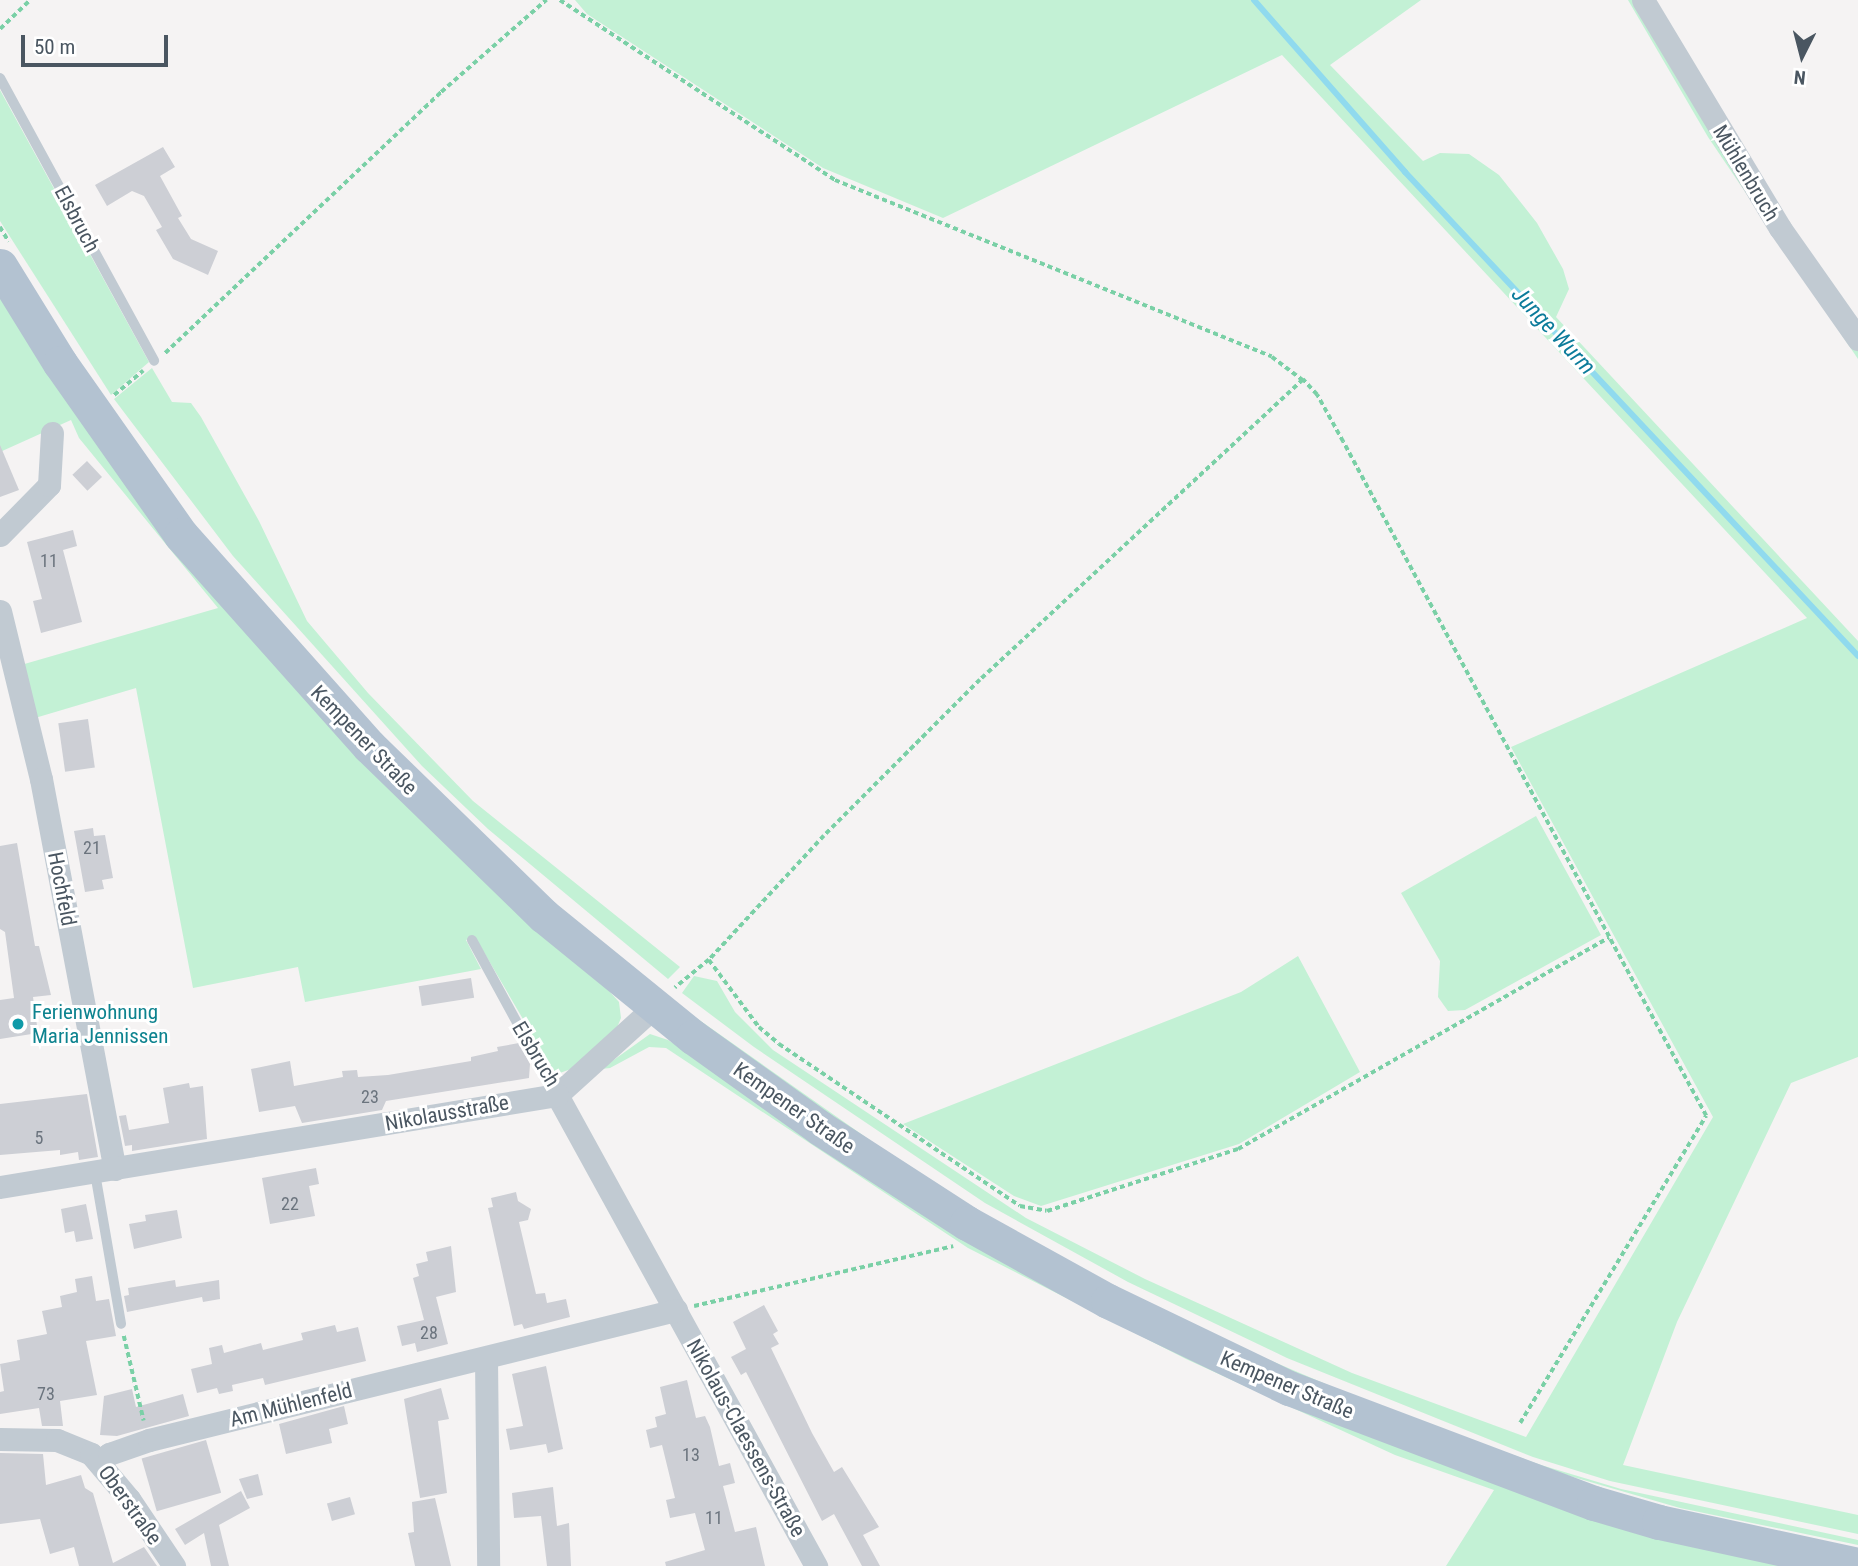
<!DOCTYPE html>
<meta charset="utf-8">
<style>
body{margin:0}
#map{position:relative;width:1858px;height:1566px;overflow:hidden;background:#f5f3f3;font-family:"Roboto Condensed",sans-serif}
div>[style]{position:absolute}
.green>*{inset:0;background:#c3f1d5}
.stream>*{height:6px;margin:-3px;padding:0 3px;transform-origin:3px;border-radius:3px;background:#90daee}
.building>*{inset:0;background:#cdcfd5;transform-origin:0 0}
.path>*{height:3.5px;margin-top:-1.75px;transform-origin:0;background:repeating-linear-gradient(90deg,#7ad0a6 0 5px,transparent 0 8.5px)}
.lane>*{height:10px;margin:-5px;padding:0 5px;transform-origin:5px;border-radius:5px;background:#c1cad2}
.street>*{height:23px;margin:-11.5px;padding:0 11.5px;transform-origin:11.5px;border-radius:11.5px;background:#c1cad2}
.primary>*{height:35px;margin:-17.5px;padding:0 17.5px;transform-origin:17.5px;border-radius:17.5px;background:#b3c2d1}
.dots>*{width:19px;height:19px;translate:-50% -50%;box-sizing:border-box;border:4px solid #fff;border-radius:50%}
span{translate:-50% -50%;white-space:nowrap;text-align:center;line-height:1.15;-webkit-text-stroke:6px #fff;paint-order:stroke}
.number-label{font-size:18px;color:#6b747e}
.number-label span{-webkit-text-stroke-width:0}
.street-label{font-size:21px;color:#4a5661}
.culture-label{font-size:21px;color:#0d838f}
.left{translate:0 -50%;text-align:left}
.water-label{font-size:23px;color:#0c7c9b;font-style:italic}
.north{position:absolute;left:1767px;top:21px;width:70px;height:70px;-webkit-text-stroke:5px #fff;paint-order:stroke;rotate:186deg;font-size:19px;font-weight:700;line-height:28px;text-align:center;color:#4a5661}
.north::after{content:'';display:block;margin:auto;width:24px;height:32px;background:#4a5661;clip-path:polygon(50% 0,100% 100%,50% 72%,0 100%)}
.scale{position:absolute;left:21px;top:35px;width:147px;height:32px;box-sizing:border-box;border:4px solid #4a5661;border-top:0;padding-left:9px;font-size:21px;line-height:24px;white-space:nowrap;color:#4a5661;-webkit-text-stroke:5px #fff;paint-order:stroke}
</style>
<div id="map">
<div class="green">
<div style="clip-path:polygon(575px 0,1421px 0,1330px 65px,1423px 161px,1440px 153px,1469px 154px,1499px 175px,1537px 223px,1563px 269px,1569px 289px,1556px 317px,1858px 641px,1858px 1057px,1791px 1083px,1677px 1322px,1623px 1465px,1858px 1515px,1858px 1534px,1610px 1481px,1533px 1457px,1287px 1358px,1128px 1282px,985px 1203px,754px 1047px,682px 993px,694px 976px,717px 981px,735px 1012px,773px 1050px,1026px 1218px,1145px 1279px,1352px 1373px,1526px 1437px,1713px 1117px,1511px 747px,1807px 618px,1282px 55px,943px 218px,823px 168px,587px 14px)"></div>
<div style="clip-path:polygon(1628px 0,1635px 0,1858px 347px,1858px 359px,1708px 137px)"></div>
<div style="clip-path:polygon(0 90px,149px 362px,111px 395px,0 221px)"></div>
<div style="clip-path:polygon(0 287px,61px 384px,619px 1002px,621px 1018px,616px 1030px,571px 1069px,557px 1074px,551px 1067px,475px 937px,466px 940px,481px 969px,305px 1002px,298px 967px,193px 988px,136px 688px,35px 718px,21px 665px,218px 608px,79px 438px,71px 420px,0 452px)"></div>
<div style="clip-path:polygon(152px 368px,172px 402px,191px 403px,201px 417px,259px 521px,307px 621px,368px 693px,473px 801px,680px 967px,668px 979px,488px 829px,422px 766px,233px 556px,114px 399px)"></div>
<div style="clip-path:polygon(1536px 816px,1601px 935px,1465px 1010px,1448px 1011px,1438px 997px,1440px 961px,1401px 893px)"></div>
<div style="clip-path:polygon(1298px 956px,1360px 1072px,1239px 1144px,1041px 1206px,1014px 1196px,903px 1124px,1241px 992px)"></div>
<div style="clip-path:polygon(678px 1005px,928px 1181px,1092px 1276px,1227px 1342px,1382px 1408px,1541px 1465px,1621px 1489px,1858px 1540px,1858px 1545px,1680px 1508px,1484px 1451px,1377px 1413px,1206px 1339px,1050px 1259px,893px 1166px,676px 1010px)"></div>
<div style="clip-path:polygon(650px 1034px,668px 1040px,1036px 1272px,1780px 1566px,1446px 1566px,1494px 1490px,1395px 1455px,1186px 1359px,968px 1248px,666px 1048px,649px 1047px,610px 1068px,601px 1069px)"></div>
</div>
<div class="stream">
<div style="left:1254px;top:0;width:229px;rotate:48.7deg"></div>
<div style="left:1405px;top:172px;width:663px;rotate:46.89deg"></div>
</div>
<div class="building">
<div style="clip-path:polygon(163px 147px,175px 167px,160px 176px,182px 216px,178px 218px,191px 239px,218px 251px,208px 275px,173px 259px,156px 230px,162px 227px,144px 196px,132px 191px,107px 206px,95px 185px)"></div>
<div style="clip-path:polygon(0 445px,19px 490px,0 497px)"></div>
<div style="left:87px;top:461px;width:22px;height:20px;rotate:47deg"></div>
<div style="clip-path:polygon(73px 530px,77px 546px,63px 550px,82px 622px,41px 633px,33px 601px,42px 599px,27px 542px)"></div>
<div style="left:88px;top:719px;width:49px;height:30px;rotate:82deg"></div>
<div style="clip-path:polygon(93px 828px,94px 836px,105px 835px,113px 878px,102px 880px,104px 889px,85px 892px,74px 831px)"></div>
<div style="clip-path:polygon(17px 843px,35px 946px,39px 946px,51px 995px,33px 997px,38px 1033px,0 1039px,0 1000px,14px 998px,5px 932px,0 929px,0 846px)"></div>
<div style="left:471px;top:978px;width:20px;height:53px;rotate:81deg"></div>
<div style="clip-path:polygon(519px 1043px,530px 1064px,529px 1078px,386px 1101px,382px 1110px,302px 1123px,295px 1106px,259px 1112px,251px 1069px,290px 1061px,294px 1086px,343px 1077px,342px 1071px,357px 1070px,358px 1077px,388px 1075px,471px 1061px,471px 1057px,498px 1051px,497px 1047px)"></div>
<div style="clip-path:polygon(189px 1083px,190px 1088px,203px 1086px,207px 1139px,132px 1151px,132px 1145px,125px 1146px,119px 1116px,126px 1115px,129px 1130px,169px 1123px,163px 1088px)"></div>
<div style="clip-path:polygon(87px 1094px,98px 1157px,79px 1160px,78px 1152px,60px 1155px,60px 1150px,0 1155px,0 1104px)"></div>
<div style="clip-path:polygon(316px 1168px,319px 1184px,309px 1186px,315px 1216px,270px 1224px,262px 1178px)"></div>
<div style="clip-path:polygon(516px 1192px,518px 1201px,531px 1209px,528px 1220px,519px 1222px,536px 1294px,545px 1293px,547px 1303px,566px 1299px,570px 1317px,524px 1329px,522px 1324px,514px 1326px,488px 1208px,493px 1207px,491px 1198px)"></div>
<div style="clip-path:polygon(86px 1204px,93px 1239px,76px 1242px,74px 1231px,65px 1233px,61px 1209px)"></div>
<div style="clip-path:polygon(177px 1210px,182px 1238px,134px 1249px,129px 1224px,146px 1221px,145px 1215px)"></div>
<div style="clip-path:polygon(451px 1246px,456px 1292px,436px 1297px,448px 1344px,417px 1352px,415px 1343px,402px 1346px,397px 1326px,424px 1320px,413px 1278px,419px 1276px,416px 1264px,428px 1261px,426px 1252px)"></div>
<div style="clip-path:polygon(92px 1276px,96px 1301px,109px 1299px,116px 1336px,86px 1341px,97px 1395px,60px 1401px,63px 1426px,42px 1426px,39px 1408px,0 1414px,0 1392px,4px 1391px,0 1364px,20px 1360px,17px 1340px,47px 1334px,42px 1311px,62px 1307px,60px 1296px,77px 1292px,75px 1279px)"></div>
<div style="clip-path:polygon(175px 1280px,176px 1287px,219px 1280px,220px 1299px,203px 1302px,202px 1297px,127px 1312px,124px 1296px,129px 1295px,128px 1288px)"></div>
<div style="clip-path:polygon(764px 1305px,778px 1331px,773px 1334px,779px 1344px,771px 1348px,812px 1433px,834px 1472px,842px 1467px,879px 1527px,863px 1535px,880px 1566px,862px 1566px,834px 1514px,822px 1521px,746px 1372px,741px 1375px,731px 1357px,746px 1349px,733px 1322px)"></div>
<div style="clip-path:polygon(335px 1325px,337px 1332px,358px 1327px,366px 1361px,265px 1385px,263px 1378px,232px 1385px,233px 1391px,219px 1394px,217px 1388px,197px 1393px,191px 1369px,212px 1364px,209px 1348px,222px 1345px,224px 1353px,261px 1343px,263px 1350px,303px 1340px,301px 1333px)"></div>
<div style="clip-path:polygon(546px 1366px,563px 1449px,548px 1453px,546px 1444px,510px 1450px,506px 1429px,523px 1426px,512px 1374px)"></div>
<div style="clip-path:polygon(687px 1380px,696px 1418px,705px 1416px,710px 1427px,719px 1466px,730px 1463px,735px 1483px,723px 1486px,735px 1532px,756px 1527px,765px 1566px,666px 1566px,665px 1562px,705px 1550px,695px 1513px,670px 1518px,666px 1500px,675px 1498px,662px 1445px,650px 1448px,646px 1430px,657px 1427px,655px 1417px,666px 1414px,660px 1387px)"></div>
<div style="clip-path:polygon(441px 1388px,449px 1419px,438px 1421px,447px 1493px,420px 1498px,404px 1399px)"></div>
<div style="clip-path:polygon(132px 1389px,136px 1407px,183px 1394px,189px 1416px,117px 1436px,100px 1435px,104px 1396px)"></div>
<div style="clip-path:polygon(344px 1406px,348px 1424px,329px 1429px,332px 1443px,286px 1454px,279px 1424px)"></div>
<div style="left:206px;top:1440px;width:55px;height:67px;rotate:74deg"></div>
<div style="clip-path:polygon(0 1453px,43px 1454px,46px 1485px,81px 1475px,85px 1488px,93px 1493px,113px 1563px,144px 1547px,157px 1566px,79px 1566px,74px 1547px,50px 1554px,40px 1519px,0 1524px)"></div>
<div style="clip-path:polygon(258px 1474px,263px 1495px,247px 1499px,239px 1479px)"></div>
<div style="clip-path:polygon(553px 1487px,557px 1526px,569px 1523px,571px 1566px,547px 1566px,541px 1516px,514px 1518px,512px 1493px)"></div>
<div style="clip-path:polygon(241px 1491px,250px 1508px,219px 1525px,229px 1566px,211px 1566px,204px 1533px,185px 1545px,175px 1529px)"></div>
<div style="left:350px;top:1497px;width:18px;height:24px;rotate:74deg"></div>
<div style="clip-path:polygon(435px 1498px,451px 1566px,415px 1566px,408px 1533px,414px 1532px,412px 1502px)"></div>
</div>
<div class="path">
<div style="left:560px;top:0;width:329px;rotate:33.2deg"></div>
<div style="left:835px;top:180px;width:471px;rotate:22deg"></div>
<div style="left:1272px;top:357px;width:39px;rotate:37deg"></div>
<div style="left:1303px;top:380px;width:441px;rotate:137.1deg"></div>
<div style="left:980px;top:680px;width:221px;rotate:135deg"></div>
<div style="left:824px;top:836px;width:169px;rotate:132.8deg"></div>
<div style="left:709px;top:960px;width:44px;rotate:140.5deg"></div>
<div style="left:0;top:29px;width:42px;rotate:-44deg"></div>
<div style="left:0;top:227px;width:17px;rotate:59deg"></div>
<div style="left:165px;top:353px;width:380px;rotate:-43.4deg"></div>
<div style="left:441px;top:92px;width:140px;rotate:-41.2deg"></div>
<div style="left:114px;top:395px;width:38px;rotate:-40deg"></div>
<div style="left:709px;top:960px;width:84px;rotate:53.3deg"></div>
<div style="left:759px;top:1027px;width:26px;rotate:40deg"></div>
<div style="left:779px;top:1044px;width:290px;rotate:33.9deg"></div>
<div style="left:1020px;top:1206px;width:27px;rotate:10deg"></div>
<div style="left:1047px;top:1211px;width:201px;rotate:-18deg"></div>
<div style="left:1238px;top:1149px;width:427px;rotate:-29.7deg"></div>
<div style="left:1609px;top:937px;width:562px;rotate:-118.25deg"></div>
<div style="left:1343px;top:442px;width:54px;rotate:-119deg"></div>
<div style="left:1317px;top:395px;width:21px;rotate:-133deg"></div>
<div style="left:694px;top:1306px;width:266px;rotate:-13deg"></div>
<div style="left:124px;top:1336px;width:87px;rotate:76.8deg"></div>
<div style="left:1520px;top:1423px;width:359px;rotate:-58.8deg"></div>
<div style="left:1706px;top:1116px;width:204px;rotate:-118.5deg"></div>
</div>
<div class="lane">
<div style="left:0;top:78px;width:322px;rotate:61.4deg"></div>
<div style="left:472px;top:940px;width:175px;rotate:61.4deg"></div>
<div style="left:95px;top:1173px;width:153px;rotate:80.2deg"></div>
</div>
<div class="street">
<div style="left:1643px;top:0;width:266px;rotate:59deg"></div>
<div style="left:1780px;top:228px;width:136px;rotate:54.9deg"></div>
<div style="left:0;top:535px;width:70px;rotate:-45.6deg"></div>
<div style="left:49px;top:485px;width:52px;rotate:-86.7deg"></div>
<div style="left:0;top:611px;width:173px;rotate:76.3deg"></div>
<div style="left:41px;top:779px;width:397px;rotate:79.3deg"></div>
<div style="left:557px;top:1095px;width:538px;rotate:61.19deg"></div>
<div style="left:557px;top:1095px;width:132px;rotate:-42.2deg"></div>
<div style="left:0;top:1187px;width:565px;rotate:-9.38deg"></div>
<div style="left:486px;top:1358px;width:208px;rotate:89.4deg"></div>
<div style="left:0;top:1439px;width:57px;rotate:1deg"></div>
<div style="left:57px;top:1440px;width:37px;rotate:22deg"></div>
<div style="left:91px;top:1454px;width:59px;rotate:49.8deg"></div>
<div style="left:129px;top:1499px;width:81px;rotate:56.1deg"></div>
<div style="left:99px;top:1462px;width:13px;rotate:-39deg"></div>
<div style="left:109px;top:1454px;width:42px;rotate:-19.3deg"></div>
<div style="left:149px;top:1440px;width:543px;rotate:-13.86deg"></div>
</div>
<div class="primary">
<div style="left:0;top:266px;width:114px;rotate:58.3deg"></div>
<div style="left:60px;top:363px;width:210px;rotate:54.9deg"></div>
<div style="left:181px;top:535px;width:283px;rotate:48.3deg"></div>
<div style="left:369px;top:746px;width:244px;rotate:44.2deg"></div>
<div style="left:544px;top:916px;width:192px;rotate:39.1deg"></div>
<div style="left:693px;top:1037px;width:156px;rotate:35.6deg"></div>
<div style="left:820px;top:1128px;width:175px;rotate:32.9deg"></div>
<div style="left:967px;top:1223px;width:161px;rotate:29deg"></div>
<div style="left:1108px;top:1301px;width:201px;rotate:25.7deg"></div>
<div style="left:1289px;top:1388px;width:326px;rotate:20.7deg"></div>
<div style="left:1594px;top:1503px;width:68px;rotate:16.3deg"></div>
<div style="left:1659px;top:1522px;width:204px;rotate:12.2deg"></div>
</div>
<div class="dots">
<div style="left:18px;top:1024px;background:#0f9aa8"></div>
</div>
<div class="number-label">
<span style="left:49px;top:561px">11</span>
<span style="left:92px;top:848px">21</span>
<span style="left:370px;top:1097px">23</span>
<span style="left:39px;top:1138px">5</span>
<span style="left:290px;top:1204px">22</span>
<span style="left:429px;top:1333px">28</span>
<span style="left:46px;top:1394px">73</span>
<span style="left:691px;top:1455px">13</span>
<span style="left:714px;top:1518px">11</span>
</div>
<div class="street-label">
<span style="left:1746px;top:173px;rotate:59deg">Mühlenbruch</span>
<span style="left:77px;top:219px;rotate:62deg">Elsbruch</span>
<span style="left:364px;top:740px;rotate:46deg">Kempener Straße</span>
<span style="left:62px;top:889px;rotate:79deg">Hochfeld</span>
<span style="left:536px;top:1054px;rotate:59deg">Elsbruch</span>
<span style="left:794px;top:1108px;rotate:35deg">Kempener Straße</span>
<span style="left:447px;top:1113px;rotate:-10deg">Nikolausstraße</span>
<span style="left:1287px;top:1385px;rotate:23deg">Kempener Straße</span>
<span style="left:291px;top:1405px;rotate:-14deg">Am Mühlenfeld</span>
<span style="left:746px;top:1438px;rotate:61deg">Nikolaus-Claessens-Straße</span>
<span style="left:130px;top:1505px;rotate:54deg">Oberstraße</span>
</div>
<div class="culture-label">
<span class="left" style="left:32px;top:1024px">Ferienwohnung<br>Maria Jennissen</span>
</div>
<div class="water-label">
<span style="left:1553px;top:331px;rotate:47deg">Junge Wurm</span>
</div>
<div class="north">N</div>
<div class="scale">50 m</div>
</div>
